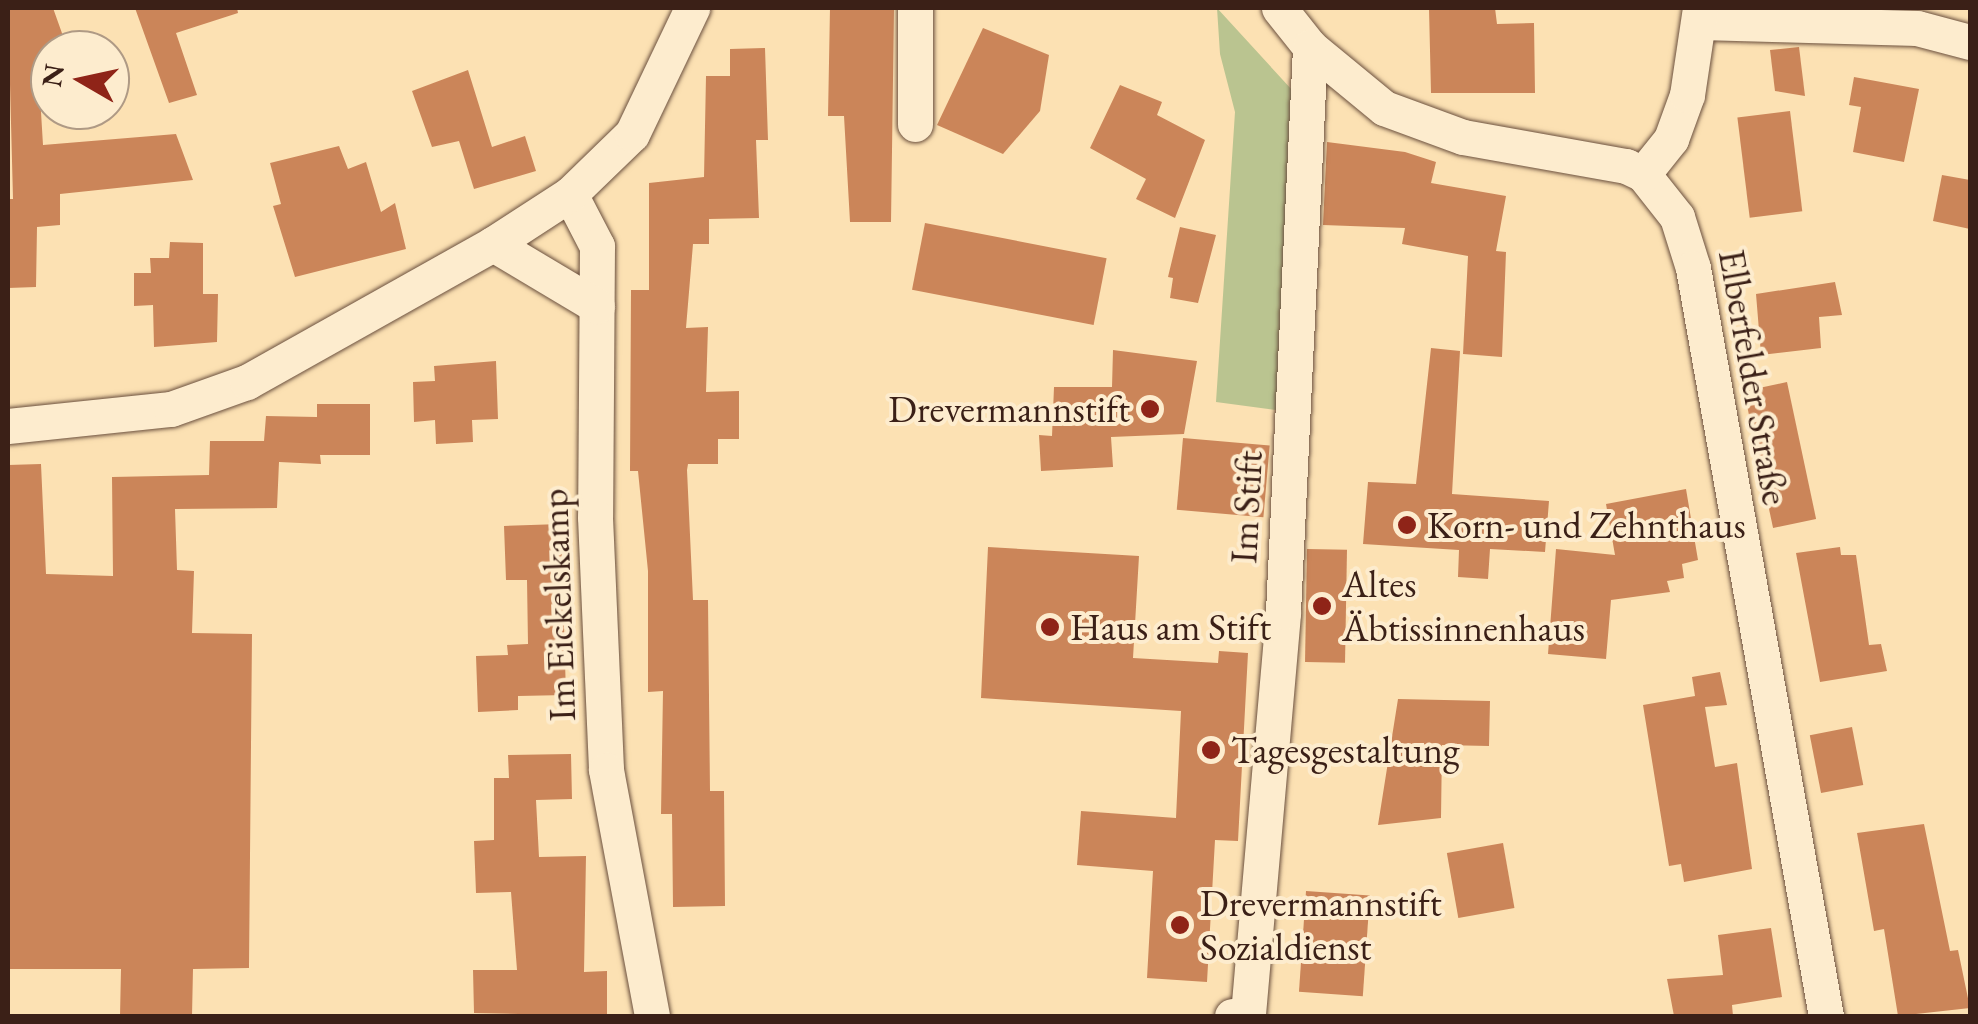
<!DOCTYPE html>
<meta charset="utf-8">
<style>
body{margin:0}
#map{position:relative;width:1978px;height:1024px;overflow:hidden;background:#fce1b3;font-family:"EB Garamond",serif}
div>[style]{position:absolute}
.green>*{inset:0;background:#bac490}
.building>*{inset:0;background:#cb8559;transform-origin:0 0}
.roads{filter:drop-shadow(0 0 2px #6b503e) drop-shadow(0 0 2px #6b503e)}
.street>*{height:35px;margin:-17.5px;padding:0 17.5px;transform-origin:17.5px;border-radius:17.5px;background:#fdecce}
.dots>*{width:28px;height:28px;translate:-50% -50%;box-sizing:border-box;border:5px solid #fdecce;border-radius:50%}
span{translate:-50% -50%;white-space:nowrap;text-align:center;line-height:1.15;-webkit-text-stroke:8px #fdecce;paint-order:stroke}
.street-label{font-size:38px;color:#3b2017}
.poi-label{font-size:38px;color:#3b2017}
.right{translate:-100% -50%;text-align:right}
.left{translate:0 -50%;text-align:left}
.frame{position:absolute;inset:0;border:10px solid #3b2017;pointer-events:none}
.north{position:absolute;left:30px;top:30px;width:100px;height:100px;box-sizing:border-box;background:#fdecce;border:2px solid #af9a85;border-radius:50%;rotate:279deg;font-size:28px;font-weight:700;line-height:40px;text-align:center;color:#3b2017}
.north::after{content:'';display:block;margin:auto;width:35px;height:45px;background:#8f2418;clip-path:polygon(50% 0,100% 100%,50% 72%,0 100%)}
</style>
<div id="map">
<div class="green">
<div style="clip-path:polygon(1217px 8px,1293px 91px,1276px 410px,1216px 402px,1235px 112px,1220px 54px)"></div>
</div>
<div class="building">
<div style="clip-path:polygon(8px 8px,53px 8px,68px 50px,50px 50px,50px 76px,39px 79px,43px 145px,176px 134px,193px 180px,60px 194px,60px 225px,37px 227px,36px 287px,8px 288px,8px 199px,13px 199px)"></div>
<div style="clip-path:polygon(135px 8px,237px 8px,238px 13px,176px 33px,197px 95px,169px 103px)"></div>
<div style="clip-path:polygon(830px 8px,894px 8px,891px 222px,850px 222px,844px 116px,828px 116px)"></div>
<div style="clip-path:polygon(1429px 8px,1495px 8px,1497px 24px,1534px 23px,1535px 93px,1431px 93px)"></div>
<div style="clip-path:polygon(983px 28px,1049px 55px,1040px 111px,1003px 154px,937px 125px)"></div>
<div style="clip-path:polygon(1799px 47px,1805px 96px,1775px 91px,1770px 50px)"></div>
<div style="clip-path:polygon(765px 48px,768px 140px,756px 140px,759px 218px,709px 219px,709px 244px,693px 244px,686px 328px,708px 327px,706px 392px,739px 391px,739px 439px,718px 439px,718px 464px,688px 464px,687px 470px,693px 600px,708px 600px,710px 791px,724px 791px,725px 906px,673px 907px,672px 814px,661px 814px,663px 691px,648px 692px,648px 571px,638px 471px,630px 471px,631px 290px,649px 290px,649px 183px,704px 177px,706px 76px,730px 76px,730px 49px)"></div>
<div style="clip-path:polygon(468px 70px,492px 147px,525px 136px,536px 171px,474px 189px,459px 141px,432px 147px,412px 91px)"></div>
<div style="clip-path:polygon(1854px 77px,1919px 89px,1904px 162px,1853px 152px,1861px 107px,1849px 105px)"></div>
<div style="clip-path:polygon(1120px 85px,1162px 102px,1157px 115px,1205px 140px,1175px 218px,1136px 199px,1146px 179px,1090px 148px)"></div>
<div style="left:1790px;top:111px;width:101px;height:53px;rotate:83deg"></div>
<div style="clip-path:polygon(1327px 142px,1405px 152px,1436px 162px,1431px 183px,1506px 196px,1496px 251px,1506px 252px,1502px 357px,1463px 354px,1468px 256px,1402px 244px,1405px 228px,1323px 225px)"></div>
<div style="clip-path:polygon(339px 146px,348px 169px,366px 162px,381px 212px,395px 203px,406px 249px,295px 277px,273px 206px,281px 204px,270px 163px)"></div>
<div style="clip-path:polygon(1942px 175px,1970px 180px,1970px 229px,1933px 221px)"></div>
<div style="left:925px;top:223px;width:185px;height:68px;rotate:11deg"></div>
<div style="clip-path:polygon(1180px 227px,1216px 235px,1198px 303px,1170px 298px,1173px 278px,1168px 277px)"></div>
<div style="clip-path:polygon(170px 242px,203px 243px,203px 294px,218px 294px,217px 342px,154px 347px,153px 305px,134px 306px,134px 273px,151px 273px,150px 258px,169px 258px)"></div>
<div style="clip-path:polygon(1835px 282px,1842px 315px,1819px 317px,1821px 348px,1761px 355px,1756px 294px)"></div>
<div style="clip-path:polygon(1431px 348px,1460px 351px,1452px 494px,1549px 501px,1545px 552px,1490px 549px,1488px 579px,1458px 577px,1459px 550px,1363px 544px,1368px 482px,1416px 484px)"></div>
<div style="clip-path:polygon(1113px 350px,1197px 361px,1184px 434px,1111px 437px,1113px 467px,1041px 471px,1039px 435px,1052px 436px,1054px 387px,1112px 387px)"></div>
<div style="clip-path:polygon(496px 361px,498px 419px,472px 420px,473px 442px,436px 444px,435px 420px,414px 422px,413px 382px,435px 381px,434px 366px)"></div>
<div style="left:1787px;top:382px;width:140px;height:44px;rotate:78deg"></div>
<div style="clip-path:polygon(317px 404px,370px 404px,370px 455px,320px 455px,321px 464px,279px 462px,277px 508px,175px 509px,177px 570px,194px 571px,192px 633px,252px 634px,249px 968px,193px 969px,192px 1016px,120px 1016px,121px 969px,8px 969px,8px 465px,41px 464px,46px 574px,113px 576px,112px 477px,209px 475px,210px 441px,264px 441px,266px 416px,317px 417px)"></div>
<div style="left:1183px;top:438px;width:87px;height:72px;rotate:5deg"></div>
<div style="clip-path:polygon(1686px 489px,1698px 560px,1682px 564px,1684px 578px,1667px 581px,1670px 592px,1611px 600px,1606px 659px,1548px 654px,1556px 549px,1615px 555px,1606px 504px)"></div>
<div style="clip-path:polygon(561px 524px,566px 695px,518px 696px,518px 710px,478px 712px,476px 656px,508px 655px,507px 645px,528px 644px,527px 580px,506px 580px,504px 526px)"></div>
<div style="clip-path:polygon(988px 547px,1139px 556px,1133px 658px,1218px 663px,1219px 651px,1248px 653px,1238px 841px,1215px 840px,1207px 982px,1147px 978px,1153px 871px,1077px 865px,1081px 811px,1176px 818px,1181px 711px,981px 698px)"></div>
<div style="clip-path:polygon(1840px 547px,1841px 555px,1856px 555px,1869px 645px,1881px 644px,1887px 671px,1820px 682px,1796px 553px)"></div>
<div style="left:1307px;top:549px;width:40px;height:113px;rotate:1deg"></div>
<div style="clip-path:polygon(1720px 672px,1727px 705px,1705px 707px,1715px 767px,1737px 763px,1752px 869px,1684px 882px,1681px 864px,1669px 866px,1643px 705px,1695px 696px,1692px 677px)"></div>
<div style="clip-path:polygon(1398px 699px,1490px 701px,1489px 746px,1442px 745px,1441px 818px,1378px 825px)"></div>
<div style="left:1852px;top:727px;width:59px;height:43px;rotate:79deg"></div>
<div style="clip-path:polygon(571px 754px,572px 799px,536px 800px,539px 857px,586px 856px,584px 972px,607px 971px,607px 1016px,474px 1013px,473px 970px,517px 970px,511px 892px,476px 893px,474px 841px,494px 840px,494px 778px,509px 778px,508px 755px)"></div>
<div style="clip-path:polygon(1924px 824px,1950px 951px,1958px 950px,1970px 1008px,1898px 1016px,1884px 929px,1874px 931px,1857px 833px)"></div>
<div style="left:1503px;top:843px;width:66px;height:57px;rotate:80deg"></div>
<div style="left:1306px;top:891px;width:64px;height:101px;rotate:4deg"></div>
<div style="clip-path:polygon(1771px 928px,1782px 997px,1732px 1005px,1733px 1016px,1674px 1016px,1667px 979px,1723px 975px,1718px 935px)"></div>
</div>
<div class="roads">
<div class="street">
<div style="left:915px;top:8px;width:116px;rotate:90deg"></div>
<div style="left:1279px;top:8px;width:50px;rotate:51.5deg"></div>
<div style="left:1310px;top:47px;width:96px;rotate:39.5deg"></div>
<div style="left:1384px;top:108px;width:84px;rotate:20.2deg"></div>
<div style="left:1463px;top:137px;width:166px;rotate:10.1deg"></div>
<div style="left:1626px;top:166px;width:19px;rotate:25deg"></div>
<div style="left:1643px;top:174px;width:55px;rotate:51.7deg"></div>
<div style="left:1677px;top:217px;width:53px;rotate:72.6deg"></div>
<div style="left:1693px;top:268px;width:760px;rotate:79.92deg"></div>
<div style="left:1700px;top:22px;width:217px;rotate:1.6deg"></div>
<div style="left:1917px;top:28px;width:55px;rotate:14.8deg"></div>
<div style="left:1643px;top:174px;width:45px;rotate:-51.3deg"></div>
<div style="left:1671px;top:139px;width:47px;rotate:-70deg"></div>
<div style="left:1687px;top:95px;width:88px;rotate:-81.5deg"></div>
<div style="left:570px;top:194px;width:59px;rotate:62.6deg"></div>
<div style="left:597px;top:246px;width:271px;rotate:90.4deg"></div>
<div style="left:595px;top:517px;width:253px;rotate:87.5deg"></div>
<div style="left:606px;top:770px;width:250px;rotate:79.4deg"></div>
<div style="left:493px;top:244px;width:121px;rotate:30.8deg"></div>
<div style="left:8px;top:426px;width:164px;rotate:-6deg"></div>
<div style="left:171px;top:409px;width:81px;rotate:-19.6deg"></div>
<div style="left:247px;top:382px;width:282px;rotate:-29.3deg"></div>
<div style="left:493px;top:244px;width:92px;rotate:-33deg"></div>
<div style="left:570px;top:194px;width:86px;rotate:-44.1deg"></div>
<div style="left:632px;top:134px;width:140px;rotate:-64.5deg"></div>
<div style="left:1232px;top:1016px;width:16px;rotate:-7deg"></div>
<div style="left:1248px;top:1014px;width:404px;rotate:-85deg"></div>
<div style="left:1283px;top:612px;width:566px;rotate:-87.26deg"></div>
</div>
</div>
<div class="dots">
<div style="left:1150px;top:409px;background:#8f2418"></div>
<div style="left:1407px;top:525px;background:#8f2418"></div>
<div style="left:1322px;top:606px;background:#8f2418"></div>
<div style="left:1050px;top:627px;background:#8f2418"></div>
<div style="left:1211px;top:750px;background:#8f2418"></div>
<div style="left:1180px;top:925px;background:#8f2418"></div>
</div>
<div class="street-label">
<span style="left:1754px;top:377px;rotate:80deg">Elberfelder Straße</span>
<span style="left:1246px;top:507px;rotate:-87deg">Im Stift</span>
<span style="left:558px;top:605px;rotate:-92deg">Im Eickelskamp</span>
</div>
<div class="poi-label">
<span class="right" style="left:1130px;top:409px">Drevermannstift</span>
<span class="left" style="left:1427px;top:525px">Korn- und Zehnthaus</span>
<span class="left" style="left:1342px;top:606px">Altes<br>Äbtissinnenhaus</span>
<span class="left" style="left:1070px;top:627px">Haus am Stift</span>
<span class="left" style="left:1231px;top:750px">Tagesgestaltung</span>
<span class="left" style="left:1200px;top:925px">Drevermannstift<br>Sozialdienst</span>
</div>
<div class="frame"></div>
<div class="north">N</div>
</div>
